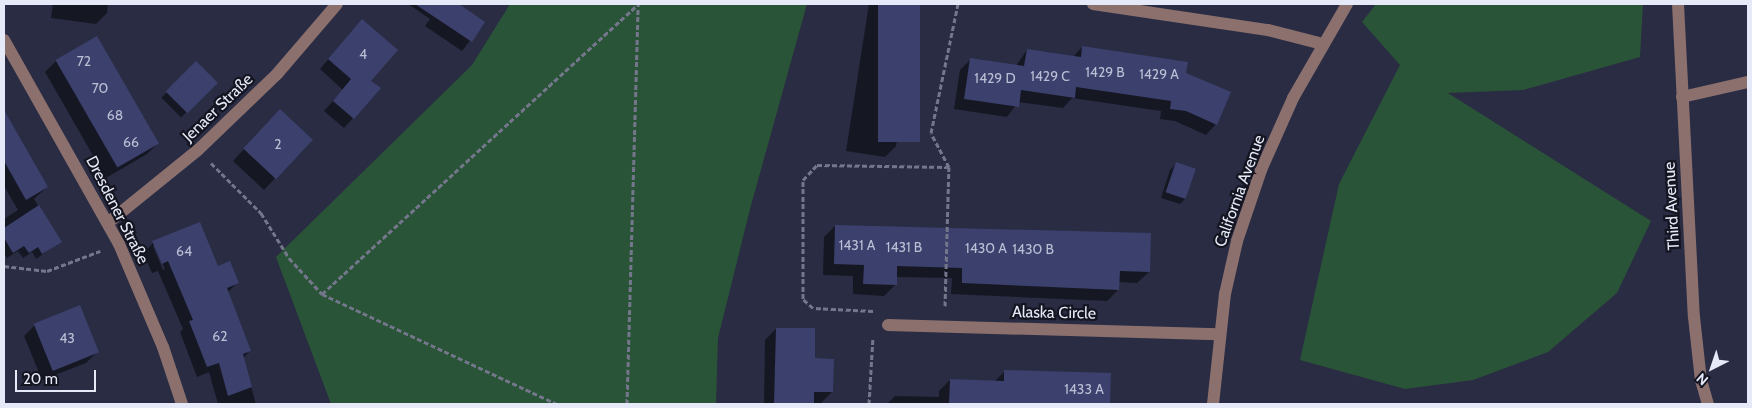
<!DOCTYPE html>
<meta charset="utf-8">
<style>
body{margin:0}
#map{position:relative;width:1752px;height:408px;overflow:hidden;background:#292c43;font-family:Cabin,sans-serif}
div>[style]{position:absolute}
.green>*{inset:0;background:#2a5437}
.shadow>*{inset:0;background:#0007;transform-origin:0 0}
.building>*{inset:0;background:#3b406d;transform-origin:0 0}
.path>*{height:3px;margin-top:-1.5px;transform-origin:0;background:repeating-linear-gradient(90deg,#74778b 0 5px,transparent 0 7.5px)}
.minor>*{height:12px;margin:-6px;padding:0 6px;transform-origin:6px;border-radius:6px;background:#8b706e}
span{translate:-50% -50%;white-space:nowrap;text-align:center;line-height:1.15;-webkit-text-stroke:4.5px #141520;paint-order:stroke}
.number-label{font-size:14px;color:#bbbfd5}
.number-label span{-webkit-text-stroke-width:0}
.street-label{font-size:16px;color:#e6e9f8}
.frame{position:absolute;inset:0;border:5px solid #e6e9f8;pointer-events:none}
.north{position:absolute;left:1687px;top:343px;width:50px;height:50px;-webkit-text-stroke:4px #141520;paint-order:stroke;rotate:221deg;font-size:14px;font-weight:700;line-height:20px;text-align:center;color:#e6e9f8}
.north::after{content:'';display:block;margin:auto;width:18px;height:22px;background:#e6e9f8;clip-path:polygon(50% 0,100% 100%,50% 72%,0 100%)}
.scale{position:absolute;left:15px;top:370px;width:81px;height:22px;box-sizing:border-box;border:2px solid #e6e9f8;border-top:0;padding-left:6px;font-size:15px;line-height:18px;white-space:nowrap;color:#e6e9f8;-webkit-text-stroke:4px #141520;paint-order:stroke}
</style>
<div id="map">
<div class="green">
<div style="clip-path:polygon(510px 4px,807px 4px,750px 209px,718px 338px,716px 404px,331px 404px,276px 257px,472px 65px)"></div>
<div style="clip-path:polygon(1376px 4px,1643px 4px,1640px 57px,1523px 90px,1448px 93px,1651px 221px,1617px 293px,1548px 352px,1473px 380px,1405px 389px,1300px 360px,1339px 184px,1400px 65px,1362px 22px)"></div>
</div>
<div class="shadow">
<div style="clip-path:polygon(53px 4px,108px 4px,107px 13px,96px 24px,51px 18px)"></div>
<div style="clip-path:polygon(408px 4px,456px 4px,484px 22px,462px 51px,425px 26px,430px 19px)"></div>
<div style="clip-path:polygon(869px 4px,918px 4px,896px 146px,885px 157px,846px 151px)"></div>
<div style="clip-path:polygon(353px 30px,370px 81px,353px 118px,344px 128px,324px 111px,343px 90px,320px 69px)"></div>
<div style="clip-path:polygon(1082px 47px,1185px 74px,1216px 124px,1206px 135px,1175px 121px,1160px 119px,1161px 111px,1072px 98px,1063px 108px,1018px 102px,1007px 117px,954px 109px,960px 70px,971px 59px,1016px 66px,1027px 50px,1073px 57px)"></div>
<div style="clip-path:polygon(56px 61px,158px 143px,147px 154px,106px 178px,45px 72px)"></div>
<div style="left:196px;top:63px;width:28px;height:49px;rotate:45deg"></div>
<div style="clip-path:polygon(4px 113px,47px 187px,34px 199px,60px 242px,36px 259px,32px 252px,23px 258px,18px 251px,7px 258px,4px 253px,4px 219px,18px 210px,4px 186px)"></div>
<div style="clip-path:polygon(269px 122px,311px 140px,264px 190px,233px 161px)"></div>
<div style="clip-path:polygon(1176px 164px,1186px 198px,1180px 204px,1161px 198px,1170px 170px)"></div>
<div style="clip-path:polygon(835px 226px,1149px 272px,1137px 283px,1118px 282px,1118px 290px,1107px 301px,951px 294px,952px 278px,896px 277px,896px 284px,884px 296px,853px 294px,853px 276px,823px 275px,824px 237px)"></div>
<div style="clip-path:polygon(evenodd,153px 243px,218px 267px,237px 283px,227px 293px,250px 351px,243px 358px,256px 404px,218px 404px,209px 372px,197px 377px,180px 332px,183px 329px,158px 271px,152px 273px,143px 253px,153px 243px,153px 246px,155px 246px,165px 269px,163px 270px,153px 246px)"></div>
<div style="clip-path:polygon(35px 325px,97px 352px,86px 363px,42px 380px,24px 336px)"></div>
<div style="clip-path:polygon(776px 329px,832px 392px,821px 403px,764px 404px,765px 340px)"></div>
<div style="clip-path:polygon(1004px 372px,1110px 374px,1109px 404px,887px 404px,895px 396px,939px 397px,939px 391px,950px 380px,994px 382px)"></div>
</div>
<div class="building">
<div style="clip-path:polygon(415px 4px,459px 4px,485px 22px,472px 42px)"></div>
<div style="left:878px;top:4px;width:42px;height:138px"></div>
<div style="clip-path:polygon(362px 19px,398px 50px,371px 81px,381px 88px,354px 119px,333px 101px,351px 79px,328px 59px)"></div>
<div style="left:97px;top:36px;width:124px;height:48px;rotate:60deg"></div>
<div style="clip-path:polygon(1082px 46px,1188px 62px,1186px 73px,1231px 92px,1217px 125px,1186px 111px,1170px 109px,1171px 101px,1076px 87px,1075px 98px,1021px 90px,1019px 107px,964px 99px,970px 58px,1024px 66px,1027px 49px,1081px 57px)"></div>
<div style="left:196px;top:61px;width:31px;height:43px;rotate:45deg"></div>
<div style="left:280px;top:109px;width:45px;height:54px;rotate:43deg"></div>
<div style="clip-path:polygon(4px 110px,48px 187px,26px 200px,4px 161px)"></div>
<div style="left:1176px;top:162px;width:21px;height:32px;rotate:19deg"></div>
<div style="clip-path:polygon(39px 205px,62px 242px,42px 254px,38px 247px,29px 253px,24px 246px,13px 253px,4px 238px,4px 228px)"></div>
<div style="clip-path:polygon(200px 222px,218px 266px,230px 261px,239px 283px,227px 288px,251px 351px,243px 354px,252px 387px,228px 396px,219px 363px,207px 367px,189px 321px,193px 320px,168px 261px,162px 264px,152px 241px)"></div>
<div style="clip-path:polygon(835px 225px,1151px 233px,1150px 272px,1120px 271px,1119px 290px,962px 283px,962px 268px,897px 266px,897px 285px,863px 284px,864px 265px,834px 264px)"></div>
<div style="left:80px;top:305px;width:51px;height:50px;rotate:68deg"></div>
<div style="clip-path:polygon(776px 328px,815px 328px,815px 358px,834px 359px,833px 392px,814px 392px,814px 404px,774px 404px)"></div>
<div style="clip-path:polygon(1004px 370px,1111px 373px,1110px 404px,949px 404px,950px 379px,1004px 381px)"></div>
</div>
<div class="path">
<div style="left:211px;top:163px;width:71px;rotate:45deg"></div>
<div style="left:261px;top:213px;width:53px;rotate:58.1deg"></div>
<div style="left:289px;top:258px;width:49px;rotate:47.5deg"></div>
<div style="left:322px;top:294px;width:259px;rotate:25.1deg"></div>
<div style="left:4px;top:266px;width:43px;rotate:6.6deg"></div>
<div style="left:47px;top:271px;width:57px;rotate:-20.7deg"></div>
<div style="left:322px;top:294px;width:429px;rotate:-42.5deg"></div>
<div style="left:945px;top:306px;width:139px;rotate:-88.4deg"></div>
<div style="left:949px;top:167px;width:38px;rotate:-118deg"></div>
<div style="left:931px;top:133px;width:132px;rotate:-78.2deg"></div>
<div style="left:873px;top:311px;width:60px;rotate:-177.1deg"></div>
<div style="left:813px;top:308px;width:13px;rotate:-138deg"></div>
<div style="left:803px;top:299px;width:119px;rotate:-90deg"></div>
<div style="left:803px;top:180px;width:21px;rotate:-47deg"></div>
<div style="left:817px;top:165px;width:132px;rotate:0.9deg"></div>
<div style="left:627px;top:404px;width:400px;rotate:-88.4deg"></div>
<div style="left:869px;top:404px;width:67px;rotate:-86.6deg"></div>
</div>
<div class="minor">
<div style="left:1093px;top:4px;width:177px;rotate:8.5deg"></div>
<div style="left:1268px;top:30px;width:57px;rotate:14.3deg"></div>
<div style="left:1678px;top:4px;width:313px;rotate:87.1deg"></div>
<div style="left:1694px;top:317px;width:63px;rotate:83.7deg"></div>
<div style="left:1701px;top:380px;width:25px;rotate:74deg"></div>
<div style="left:4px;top:40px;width:234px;rotate:60.6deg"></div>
<div style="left:119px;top:244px;width:112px;rotate:66.9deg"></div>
<div style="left:163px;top:347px;width:60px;rotate:71.6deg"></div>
<div style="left:1682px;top:97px;width:68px;rotate:-12.8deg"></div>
<div style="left:109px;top:222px;width:114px;rotate:-39deg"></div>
<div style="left:198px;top:150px;width:110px;rotate:-43.9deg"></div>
<div style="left:277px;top:74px;width:92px;rotate:-49.4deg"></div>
<div style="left:888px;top:325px;width:330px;rotate:1.6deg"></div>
<div style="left:1213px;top:404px;width:111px;rotate:-83.8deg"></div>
<div style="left:1225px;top:294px;width:54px;rotate:-77.2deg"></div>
<div style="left:1237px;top:241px;width:75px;rotate:-71.3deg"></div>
<div style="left:1261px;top:170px;width:79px;rotate:-66deg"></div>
<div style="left:1293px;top:98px;width:108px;rotate:-60.1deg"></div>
</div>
<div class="number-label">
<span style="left:363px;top:54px">4</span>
<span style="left:84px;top:61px">72</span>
<span style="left:1105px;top:72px">1429 B</span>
<span style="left:1159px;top:74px">1429 A</span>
<span style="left:1050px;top:76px">1429 C</span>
<span style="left:995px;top:78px">1429 D</span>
<span style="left:100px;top:88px">70</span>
<span style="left:115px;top:115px">68</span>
<span style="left:131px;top:142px">66</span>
<span style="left:278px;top:144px">2</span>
<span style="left:857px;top:245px">1431 A</span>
<span style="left:904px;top:247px">1431 B</span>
<span style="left:986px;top:248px">1430 A</span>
<span style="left:1033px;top:249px">1430 B</span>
<span style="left:184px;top:251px">64</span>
<span style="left:220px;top:336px">62</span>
<span style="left:67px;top:338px">43</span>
<span style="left:1084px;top:389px">1433 A</span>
</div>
<div class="street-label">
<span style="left:218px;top:108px;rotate:-44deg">Jenaer Straße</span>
<span style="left:1240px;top:191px;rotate:-70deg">California Avenue</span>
<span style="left:1672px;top:206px;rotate:-93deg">Third Avenue</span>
<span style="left:117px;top:210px;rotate:63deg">Dresdener Straße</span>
<span style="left:1054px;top:313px;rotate:1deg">Alaska Circle</span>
</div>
<div class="frame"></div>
<div class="north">N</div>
<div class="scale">20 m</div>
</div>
